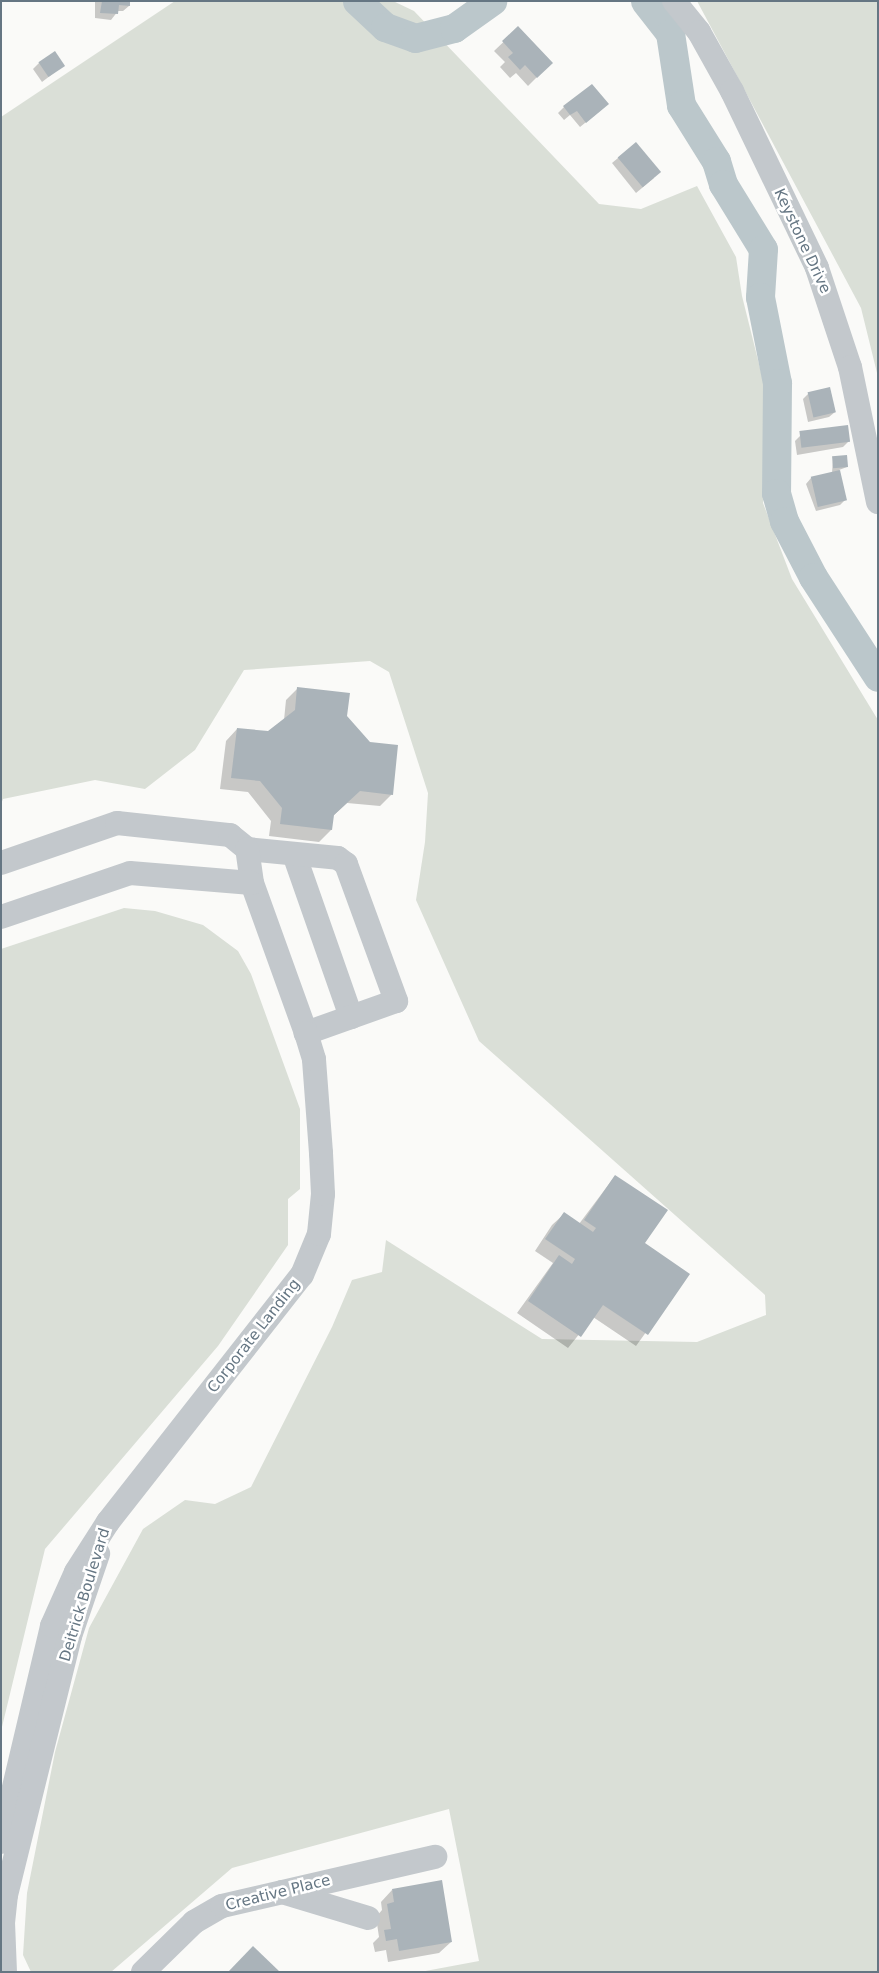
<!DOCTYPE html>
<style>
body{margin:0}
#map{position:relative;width:879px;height:1973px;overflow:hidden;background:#fafaf8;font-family:"DejaVu Sans",sans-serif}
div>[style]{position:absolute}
.green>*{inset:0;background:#dadfd7}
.shadow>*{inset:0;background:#0003}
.river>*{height:29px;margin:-14.5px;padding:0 14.5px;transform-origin:14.5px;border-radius:14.5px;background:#bbc7cb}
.building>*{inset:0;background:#aab3b9;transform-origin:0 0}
.minor>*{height:24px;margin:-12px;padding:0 12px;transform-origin:12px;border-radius:12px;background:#c3c8cc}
span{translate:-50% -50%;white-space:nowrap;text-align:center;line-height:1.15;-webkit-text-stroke:5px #fff;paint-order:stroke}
.street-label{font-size:15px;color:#657683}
.frame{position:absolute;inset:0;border:2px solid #657683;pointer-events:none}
</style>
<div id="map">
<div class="green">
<div style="clip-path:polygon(175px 1px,393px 1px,414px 11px,599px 204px,641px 209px,697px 186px,736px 257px,742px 296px,772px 416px,763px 503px,792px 579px,878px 720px,878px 1972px,420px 1972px,479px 1961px,449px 1809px,232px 1868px,111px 1972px,31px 1972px,23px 1955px,27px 1893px,55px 1752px,89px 1628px,143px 1529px,185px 1500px,215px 1504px,251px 1487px,332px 1327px,352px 1280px,382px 1272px,386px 1240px,542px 1339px,697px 1342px,766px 1315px,765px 1295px,479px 1041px,416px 900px,425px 842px,428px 793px,389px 672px,370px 661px,244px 670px,195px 750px,145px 789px,95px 780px,3px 799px,1px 804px,1px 117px)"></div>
<div style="clip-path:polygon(697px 1px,878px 1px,878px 377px,861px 308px)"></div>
<div style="clip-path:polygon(124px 908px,155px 911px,203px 925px,238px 951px,251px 974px,300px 1109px,300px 1189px,288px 1199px,288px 1245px,218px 1346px,45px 1549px,1px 1731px,1px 949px)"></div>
</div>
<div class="shadow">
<div style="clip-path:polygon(95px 1px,129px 1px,129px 6px,123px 11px,118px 11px,111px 20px,95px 18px)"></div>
<div style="clip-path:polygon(518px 28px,551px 63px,528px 86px,516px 73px,510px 78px,500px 67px,505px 62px,494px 51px)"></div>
<div style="clip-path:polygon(39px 63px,63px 66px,42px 82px,33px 69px)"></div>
<div style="clip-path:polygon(564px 107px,601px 110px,580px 127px,570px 115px,564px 120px,558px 113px)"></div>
<div style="clip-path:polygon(636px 143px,654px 178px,636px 193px,612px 163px)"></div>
<div style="clip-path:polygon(809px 393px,835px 412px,829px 417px,808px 422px,803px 399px)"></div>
<div style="clip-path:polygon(800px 436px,849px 441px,843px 447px,797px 455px,795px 441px)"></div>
<div style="clip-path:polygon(833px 458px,847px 467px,839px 470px,846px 499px,840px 505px,816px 511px,806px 484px,811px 478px,832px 473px)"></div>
<div style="clip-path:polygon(298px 688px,346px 716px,392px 794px,380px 806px,347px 803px,333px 816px,331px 830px,319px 842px,269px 836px,271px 821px,248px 792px,220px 789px,226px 741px,237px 729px,268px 732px,284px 720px,286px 700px)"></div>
<div style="clip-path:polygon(615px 1176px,643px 1244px,688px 1274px,636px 1346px,593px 1317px,568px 1348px,517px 1313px,553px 1263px,535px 1251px,552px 1225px,564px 1214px,579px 1224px)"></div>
<div style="clip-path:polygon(392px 1890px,451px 1942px,439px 1953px,388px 1962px,386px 1950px,375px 1952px,373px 1943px,379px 1937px,376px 1917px,382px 1910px,381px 1902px)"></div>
</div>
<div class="river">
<div style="left:357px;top:1px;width:38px;rotate:43deg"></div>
<div style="left:385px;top:27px;width:32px;rotate:20deg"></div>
<div style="left:415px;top:38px;width:40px;rotate:-14.4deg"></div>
<div style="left:454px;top:28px;width:47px;rotate:-35.4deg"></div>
<div style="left:645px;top:1px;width:41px;rotate:52deg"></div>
<div style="left:670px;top:33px;width:73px;rotate:81.3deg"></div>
<div style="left:681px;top:105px;width:66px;rotate:58deg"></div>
<div style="left:716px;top:161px;width:24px;rotate:73deg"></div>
<div style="left:723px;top:184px;width:76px;rotate:58.4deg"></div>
<div style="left:763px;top:249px;width:48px;rotate:93.6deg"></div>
<div style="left:760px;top:297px;width:88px;rotate:78.8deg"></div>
<div style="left:777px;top:383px;width:110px;rotate:90.5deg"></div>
<div style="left:776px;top:493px;width:29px;rotate:74deg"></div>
<div style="left:784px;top:521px;width:63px;rotate:62.6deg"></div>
<div style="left:813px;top:577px;width:119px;rotate:57deg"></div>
</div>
<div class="building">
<div style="clip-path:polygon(102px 1px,130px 1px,130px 6px,119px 5px,118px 14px,100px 13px)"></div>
<div style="clip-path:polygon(518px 26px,553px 63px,537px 78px,525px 65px,520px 70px,508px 57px,513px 53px,502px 41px)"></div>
<div style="left:55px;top:51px;width:18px;height:20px;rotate:56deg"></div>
<div style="clip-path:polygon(592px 84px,609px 104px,586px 123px,577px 111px,570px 115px,563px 106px)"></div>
<div style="left:636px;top:142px;width:39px;height:24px;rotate:50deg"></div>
<div style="left:830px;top:387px;width:26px;height:23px;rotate:77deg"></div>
<div style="left:848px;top:425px;width:17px;height:49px;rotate:83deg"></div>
<div style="left:847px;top:455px;width:12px;height:15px;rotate:85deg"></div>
<div style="left:840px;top:470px;width:31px;height:30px;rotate:77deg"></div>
<div style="clip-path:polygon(297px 687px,350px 693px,347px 716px,370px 742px,398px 745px,393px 795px,360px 791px,334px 815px,332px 830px,280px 824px,282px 808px,260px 781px,231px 778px,237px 728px,268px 731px,295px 710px)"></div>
<div style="clip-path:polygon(615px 1175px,668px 1210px,645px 1243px,690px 1274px,648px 1335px,603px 1305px,581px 1337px,528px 1301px,559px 1255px,572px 1264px,575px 1259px,545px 1239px,564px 1212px,593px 1232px,596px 1228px,584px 1220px)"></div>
<div style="clip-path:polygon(442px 1880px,452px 1942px,399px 1951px,397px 1939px,386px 1941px,384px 1930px,391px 1929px,387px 1904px,394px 1902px,392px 1889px)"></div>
<div style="clip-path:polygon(253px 1946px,280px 1972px,228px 1972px)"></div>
</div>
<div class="minor">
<div style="left:674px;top:1px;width:40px;rotate:51deg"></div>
<div style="left:699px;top:32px;width:68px;rotate:60.8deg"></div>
<div style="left:732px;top:91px;width:196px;rotate:64.3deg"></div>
<div style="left:817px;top:268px;width:104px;rotate:71.6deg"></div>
<div style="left:850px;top:367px;width:138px;rotate:78.3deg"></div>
<div style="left:294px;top:854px;width:173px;rotate:70.7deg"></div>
<div style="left:1px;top:863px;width:123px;rotate:-19deg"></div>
<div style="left:117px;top:823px;width:114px;rotate:6.1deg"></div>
<div style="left:230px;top:835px;width:22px;rotate:39deg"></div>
<div style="left:247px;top:849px;width:91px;rotate:5.6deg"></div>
<div style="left:338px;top:858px;width:10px;rotate:37deg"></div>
<div style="left:346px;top:864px;width:146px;rotate:69.9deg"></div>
<div style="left:396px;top:1001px;width:96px;rotate:160.4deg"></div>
<div style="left:306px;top:1033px;width:159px;rotate:-109.8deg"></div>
<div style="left:252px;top:883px;width:34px;rotate:-98deg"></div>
<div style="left:1px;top:917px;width:136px;rotate:-18.8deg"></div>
<div style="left:130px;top:873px;width:122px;rotate:4.7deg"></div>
<div style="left:1px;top:1842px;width:222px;rotate:-76.7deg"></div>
<div style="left:52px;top:1626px;width:59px;rotate:-66deg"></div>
<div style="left:76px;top:1572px;width:59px;rotate:-57.4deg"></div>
<div style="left:108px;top:1522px;width:314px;rotate:-51.9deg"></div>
<div style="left:302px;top:1275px;width:44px;rotate:-67.5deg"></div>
<div style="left:319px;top:1234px;width:40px;rotate:-84.3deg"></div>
<div style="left:323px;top:1194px;width:41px;rotate:-92.8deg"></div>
<div style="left:321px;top:1153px;width:94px;rotate:-94.3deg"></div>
<div style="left:314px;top:1059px;width:27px;rotate:-107deg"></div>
<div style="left:282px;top:1892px;width:90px;rotate:16.8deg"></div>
<div style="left:5px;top:1972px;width:49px;rotate:-92.3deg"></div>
<div style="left:3px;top:1923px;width:28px;rotate:-84deg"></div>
<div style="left:6px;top:1895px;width:267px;rotate:-76.1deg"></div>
<div style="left:70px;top:1636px;width:87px;rotate:-71.1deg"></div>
<div style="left:143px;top:1972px;width:71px;rotate:-44.4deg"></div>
<div style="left:194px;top:1922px;width:32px;rotate:-30deg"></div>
<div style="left:222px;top:1906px;width:219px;rotate:-13deg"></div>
</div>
<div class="street-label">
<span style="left:802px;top:241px;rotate:65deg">Keystone Drive</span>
<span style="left:254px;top:1336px;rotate:-52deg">Corporate Landing</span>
<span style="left:85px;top:1595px;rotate:-73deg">Deitrick Boulevard</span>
<span style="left:278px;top:1893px;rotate:-14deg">Creative Place</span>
</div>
<div class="frame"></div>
</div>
